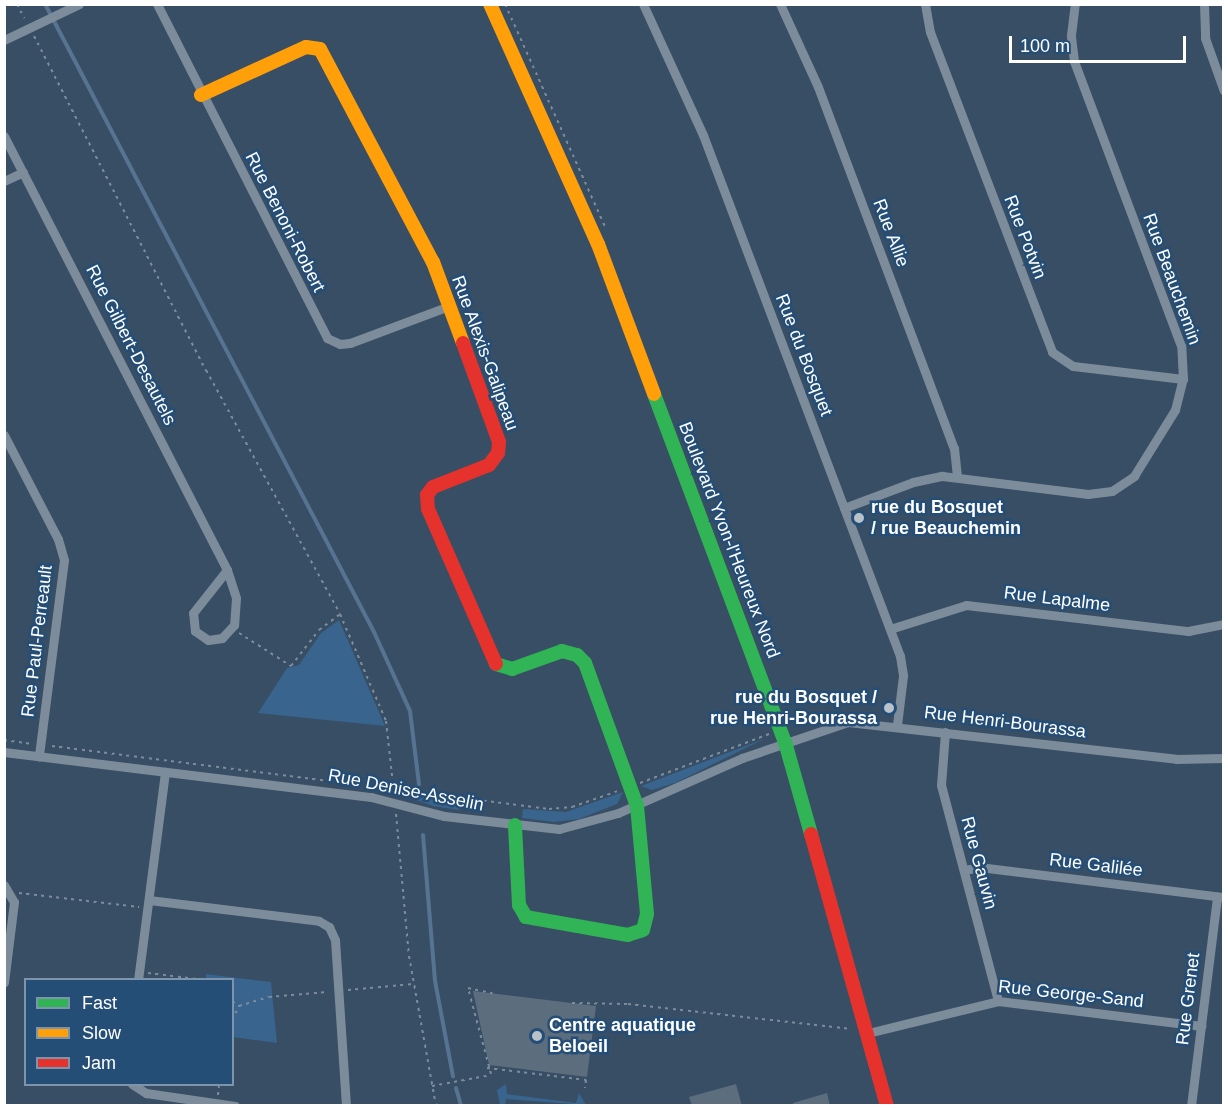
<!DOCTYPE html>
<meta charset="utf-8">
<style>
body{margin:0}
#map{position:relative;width:1228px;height:1110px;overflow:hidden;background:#384e64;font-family:Helvetica,sans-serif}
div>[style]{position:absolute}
.green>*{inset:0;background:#38648e}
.stream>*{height:4px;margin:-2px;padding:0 2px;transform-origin:2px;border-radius:2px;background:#567391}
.building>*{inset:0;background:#5c6d7e}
.path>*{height:2px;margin-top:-1px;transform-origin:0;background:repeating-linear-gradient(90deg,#7c8c9b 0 3px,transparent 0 7.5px)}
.street>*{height:9px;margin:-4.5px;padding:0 4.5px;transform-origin:4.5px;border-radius:4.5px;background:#7c8c9b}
.fast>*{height:14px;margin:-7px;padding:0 7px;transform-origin:7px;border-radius:7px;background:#30b455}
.slow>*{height:14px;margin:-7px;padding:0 7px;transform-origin:7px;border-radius:7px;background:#ff9f0a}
.jam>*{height:14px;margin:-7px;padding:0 7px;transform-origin:7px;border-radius:7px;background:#e5322d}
.dots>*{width:16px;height:16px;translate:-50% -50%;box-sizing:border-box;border:3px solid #254e77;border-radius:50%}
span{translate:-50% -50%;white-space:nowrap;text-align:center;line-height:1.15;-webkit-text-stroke:5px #254e77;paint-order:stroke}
.street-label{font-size:18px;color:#fff}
.poi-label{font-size:18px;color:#fff;font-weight:700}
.left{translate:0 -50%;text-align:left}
.right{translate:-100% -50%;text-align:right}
.frame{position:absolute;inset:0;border:6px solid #fff;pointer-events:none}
.legend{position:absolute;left:24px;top:978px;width:210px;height:108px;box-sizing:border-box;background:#254e77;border:2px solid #7c95ad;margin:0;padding:8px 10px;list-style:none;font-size:18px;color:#fff}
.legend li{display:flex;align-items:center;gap:12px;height:30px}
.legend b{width:30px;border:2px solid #7c95ad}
.scale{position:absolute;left:1009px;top:36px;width:177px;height:27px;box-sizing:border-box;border:3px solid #fff;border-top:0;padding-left:8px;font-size:18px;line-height:21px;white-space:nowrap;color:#fff;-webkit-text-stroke:4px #254e77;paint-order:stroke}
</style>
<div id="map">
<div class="green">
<div style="clip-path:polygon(339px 620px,385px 726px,258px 713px,287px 668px,299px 665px,321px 633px)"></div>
<div style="clip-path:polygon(766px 738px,675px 783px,652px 790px,641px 786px)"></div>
<div style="clip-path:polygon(623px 792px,617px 804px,579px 819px,554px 822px,522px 818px,523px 809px,566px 812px)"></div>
<div style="clip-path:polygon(396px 793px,461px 800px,459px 810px,433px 806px)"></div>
<div style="clip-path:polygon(206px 974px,271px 982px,277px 1043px,233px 1037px,232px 980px,206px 979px)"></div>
<div style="clip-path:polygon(506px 1084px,507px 1094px,576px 1103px,579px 1093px,586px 1105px,506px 1099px,505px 1105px,500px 1105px,497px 1090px)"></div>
</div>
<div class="stream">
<div style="left:45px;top:4px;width:709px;rotate:62.35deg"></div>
<div style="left:374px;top:632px;width:87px;rotate:65.5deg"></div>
<div style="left:410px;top:711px;width:74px;rotate:83deg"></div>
<div style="left:423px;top:835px;width:146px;rotate:85.3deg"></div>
<div style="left:435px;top:981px;width:97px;rotate:79.3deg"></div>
<div style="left:456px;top:1088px;width:19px;rotate:74deg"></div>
</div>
<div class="building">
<div style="clip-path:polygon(473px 991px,596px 1006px,587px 1077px,489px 1065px)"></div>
<div style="clip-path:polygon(736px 1084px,742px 1106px,692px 1106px,689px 1097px)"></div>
<div style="clip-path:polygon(827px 1093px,830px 1106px,793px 1106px,793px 1103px)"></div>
</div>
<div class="path">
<div style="left:17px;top:4px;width:16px;rotate:63deg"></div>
<div style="left:505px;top:4px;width:247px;rotate:65.8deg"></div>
<div style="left:34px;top:36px;width:376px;rotate:62.8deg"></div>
<div style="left:206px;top:370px;width:278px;rotate:61.2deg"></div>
<div style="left:340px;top:614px;width:116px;rotate:66.7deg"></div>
<div style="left:386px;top:721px;width:72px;rotate:83.7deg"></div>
<div style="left:239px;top:633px;width:62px;rotate:32.4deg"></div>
<div style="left:291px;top:666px;width:46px;rotate:-52.1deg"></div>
<div style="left:319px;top:630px;width:26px;rotate:-37deg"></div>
<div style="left:4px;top:740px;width:27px;rotate:8deg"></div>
<div style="left:52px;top:746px;width:501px;rotate:7.22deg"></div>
<div style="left:549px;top:809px;width:23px;rotate:-5deg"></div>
<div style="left:572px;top:807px;width:49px;rotate:-19.2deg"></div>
<div style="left:640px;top:783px;width:138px;rotate:-20.8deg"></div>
<div style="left:396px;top:814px;width:143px;rotate:84.8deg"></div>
<div style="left:409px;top:956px;width:152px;rotate:79.8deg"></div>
<div style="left:19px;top:893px;width:121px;rotate:6.7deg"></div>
<div style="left:148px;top:973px;width:57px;rotate:7deg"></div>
<div style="left:348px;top:990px;width:65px;rotate:-5.3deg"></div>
<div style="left:232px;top:1001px;width:9px;rotate:36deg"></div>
<div style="left:572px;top:1003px;width:56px;rotate:1deg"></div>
<div style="left:628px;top:1004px;width:225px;rotate:6.4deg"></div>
<div style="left:232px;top:1020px;width:16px;rotate:-63deg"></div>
<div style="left:239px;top:1006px;width:31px;rotate:-17deg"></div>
<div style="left:269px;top:997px;width:58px;rotate:-4.9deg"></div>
<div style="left:487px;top:1068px;width:100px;rotate:6.9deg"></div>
<div style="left:586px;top:1080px;width:8px;rotate:97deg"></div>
<div style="left:491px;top:1074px;width:89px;rotate:-105deg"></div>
<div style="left:468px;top:988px;width:25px;rotate:12deg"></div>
<div style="left:432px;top:1086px;width:60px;rotate:-10.6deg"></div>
<div style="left:218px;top:1095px;width:11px;rotate:-85deg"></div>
</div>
<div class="street">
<div style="left:157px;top:4px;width:375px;rotate:63deg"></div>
<div style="left:327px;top:338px;width:14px;rotate:25deg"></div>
<div style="left:340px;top:344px;width:10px;rotate:-6deg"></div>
<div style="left:350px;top:343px;width:106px;rotate:-20.5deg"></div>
<div style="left:643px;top:4px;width:144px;rotate:65.4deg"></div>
<div style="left:703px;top:135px;width:557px;rotate:69.29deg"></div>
<div style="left:900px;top:656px;width:20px;rotate:81deg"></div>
<div style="left:903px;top:676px;width:49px;rotate:97deg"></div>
<div style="left:780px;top:4px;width:91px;rotate:65.4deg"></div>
<div style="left:818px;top:87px;width:386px;rotate:69.4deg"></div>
<div style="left:954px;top:448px;width:29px;rotate:84deg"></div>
<div style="left:925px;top:4px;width:28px;rotate:80deg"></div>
<div style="left:930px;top:32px;width:342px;rotate:69.1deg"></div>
<div style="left:1052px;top:352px;width:25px;rotate:34deg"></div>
<div style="left:1073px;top:366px;width:111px;rotate:6.7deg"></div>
<div style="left:1204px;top:4px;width:34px;rotate:88deg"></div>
<div style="left:1205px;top:38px;width:56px;rotate:70.3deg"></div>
<div style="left:4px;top:40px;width:83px;rotate:-25.6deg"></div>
<div style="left:4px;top:136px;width:488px;rotate:62.8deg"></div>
<div style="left:4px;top:181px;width:21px;rotate:-25deg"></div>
<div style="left:4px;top:435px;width:117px;rotate:62.6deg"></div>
<div style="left:58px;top:539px;width:22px;rotate:74deg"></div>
<div style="left:64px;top:560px;width:198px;rotate:97.3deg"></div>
<div style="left:844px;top:508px;width:74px;rotate:-20.6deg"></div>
<div style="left:913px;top:482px;width:30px;rotate:-12deg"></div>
<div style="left:942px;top:476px;width:147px;rotate:7deg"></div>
<div style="left:1088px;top:494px;width:24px;rotate:-7deg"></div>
<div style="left:1112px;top:491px;width:27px;rotate:-34deg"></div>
<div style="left:1134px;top:476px;width:78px;rotate:-58.2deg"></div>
<div style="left:1175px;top:410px;width:32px;rotate:-76deg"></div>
<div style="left:1183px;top:379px;width:33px;rotate:-93deg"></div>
<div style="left:1181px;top:346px;width:304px;rotate:-110.6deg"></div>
<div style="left:1074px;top:61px;width:26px;rotate:-97deg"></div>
<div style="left:1071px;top:35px;width:31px;rotate:-83deg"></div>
<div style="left:227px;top:570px;width:29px;rotate:72deg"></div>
<div style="left:236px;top:598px;width:27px;rotate:94deg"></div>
<div style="left:234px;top:625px;width:18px;rotate:133deg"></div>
<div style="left:222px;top:638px;width:14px;rotate:172deg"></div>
<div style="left:208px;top:640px;width:16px;rotate:-145deg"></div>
<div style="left:195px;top:631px;width:18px;rotate:-96deg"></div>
<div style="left:193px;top:613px;width:55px;rotate:-51.7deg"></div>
<div style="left:890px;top:629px;width:80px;rotate:-17.5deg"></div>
<div style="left:966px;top:605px;width:224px;rotate:6.7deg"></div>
<div style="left:1188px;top:631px;width:37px;rotate:-11deg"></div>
<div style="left:945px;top:732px;width:53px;rotate:94.3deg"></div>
<div style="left:941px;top:785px;width:223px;rotate:75.2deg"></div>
<div style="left:4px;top:752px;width:370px;rotate:7deg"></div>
<div style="left:371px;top:797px;width:75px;rotate:14.6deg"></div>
<div style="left:444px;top:816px;width:116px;rotate:6.4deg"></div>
<div style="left:559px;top:829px;width:61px;rotate:-15.2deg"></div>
<div style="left:618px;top:813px;width:136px;rotate:-23.9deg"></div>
<div style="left:742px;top:758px;width:112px;rotate:-18.8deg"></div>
<div style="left:848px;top:722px;width:330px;rotate:6.4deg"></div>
<div style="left:1176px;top:759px;width:48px;rotate:-1.2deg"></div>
<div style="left:965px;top:870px;width:14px;rotate:-12deg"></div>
<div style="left:979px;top:867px;width:247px;rotate:7deg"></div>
<div style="left:4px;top:885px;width:20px;rotate:60deg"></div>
<div style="left:14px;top:902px;width:81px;rotate:97.1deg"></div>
<div style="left:149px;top:900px;width:171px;rotate:7deg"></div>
<div style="left:319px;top:921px;width:12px;rotate:31deg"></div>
<div style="left:329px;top:927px;width:14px;rotate:65deg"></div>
<div style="left:335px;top:940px;width:166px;rotate:86.2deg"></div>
<div style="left:138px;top:980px;width:210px;rotate:-82.6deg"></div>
<div style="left:868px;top:1033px;width:134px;rotate:-13.8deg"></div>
<div style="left:998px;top:1001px;width:205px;rotate:7deg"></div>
<div style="left:132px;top:1084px;width:17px;rotate:33deg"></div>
<div style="left:146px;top:1093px;width:90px;rotate:8.3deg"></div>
<div style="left:1191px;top:1106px;width:211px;rotate:-82.9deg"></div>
</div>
<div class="fast">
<div style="left:654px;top:394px;width:372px;rotate:69.4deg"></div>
<div style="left:785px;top:742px;width:96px;rotate:74.2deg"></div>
<div style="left:496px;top:664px;width:17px;rotate:17deg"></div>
<div style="left:512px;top:669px;width:53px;rotate:-19.8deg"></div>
<div style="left:562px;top:651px;width:16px;rotate:15deg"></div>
<div style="left:577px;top:655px;width:11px;rotate:45deg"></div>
<div style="left:585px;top:663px;width:152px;rotate:70deg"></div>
<div style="left:637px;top:806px;width:108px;rotate:84.7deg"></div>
<div style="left:647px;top:914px;width:16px;rotate:104deg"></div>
<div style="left:643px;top:930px;width:16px;rotate:162deg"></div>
<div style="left:628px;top:935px;width:104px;rotate:-170deg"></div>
<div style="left:526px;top:917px;width:14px;rotate:-120deg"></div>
<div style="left:519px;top:905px;width:80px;rotate:-92.9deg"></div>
</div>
<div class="slow">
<div style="left:490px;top:4px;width:263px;rotate:65.8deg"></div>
<div style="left:598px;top:244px;width:160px;rotate:69.5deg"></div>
<div style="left:201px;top:95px;width:115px;rotate:-24.6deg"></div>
<div style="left:306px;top:47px;width:14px;rotate:8deg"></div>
<div style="left:320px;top:49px;width:241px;rotate:62.1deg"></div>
<div style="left:433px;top:262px;width:86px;rotate:69.7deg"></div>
</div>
<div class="jam">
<div style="left:463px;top:343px;width:105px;rotate:70deg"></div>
<div style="left:499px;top:442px;width:11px;rotate:95deg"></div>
<div style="left:498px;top:453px;width:15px;rotate:127deg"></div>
<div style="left:489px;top:465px;width:60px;rotate:158.6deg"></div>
<div style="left:433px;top:487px;width:10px;rotate:127deg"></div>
<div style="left:427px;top:495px;width:14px;rotate:86deg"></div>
<div style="left:428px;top:509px;width:169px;rotate:66.3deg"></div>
<div style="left:811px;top:834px;width:282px;rotate:74.4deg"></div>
</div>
<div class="dots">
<div style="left:859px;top:518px;background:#b9c1c9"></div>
<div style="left:889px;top:708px;background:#b9c1c9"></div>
<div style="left:537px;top:1036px;background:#b9c1c9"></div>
</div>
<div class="street-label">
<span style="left:285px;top:222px;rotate:63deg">Rue Benoni-Robert</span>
<span style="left:891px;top:233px;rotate:69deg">Rue Allie</span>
<span style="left:1025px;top:237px;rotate:69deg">Rue Potvin</span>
<span style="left:1172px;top:279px;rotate:70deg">Rue Beauchemin</span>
<span style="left:131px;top:345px;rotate:63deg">Rue Gilbert-Desautels</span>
<span style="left:485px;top:353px;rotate:70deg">Rue Alexis-Galipeau</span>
<span style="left:804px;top:355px;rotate:69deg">Rue du Bosquet</span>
<span style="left:729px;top:540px;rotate:69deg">Boulevard Yvon-l'Heureux Nord</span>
<span style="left:1057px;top:599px;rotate:7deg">Rue Lapalme</span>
<span style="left:37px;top:641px;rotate:-83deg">Rue Paul-Perreault</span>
<span style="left:1005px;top:722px;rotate:7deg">Rue Henri-Bourassa</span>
<span style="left:406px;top:790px;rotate:11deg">Rue Denise-Asselin</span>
<span style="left:979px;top:863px;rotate:75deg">Rue Gauvin</span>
<span style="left:1096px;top:865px;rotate:7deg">Rue Galilée</span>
<span style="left:1071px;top:994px;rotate:6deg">Rue George-Sand</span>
<span style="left:1188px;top:999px;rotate:-83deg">Rue Grenet</span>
</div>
<div class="poi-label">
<span class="left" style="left:871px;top:518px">rue du Bosquet<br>/ rue Beauchemin</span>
<span class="right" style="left:877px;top:708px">rue du Bosquet /<br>rue Henri-Bourassa</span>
<span class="left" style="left:549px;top:1036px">Centre aquatique<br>Beloeil</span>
</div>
<div class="frame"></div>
<ul class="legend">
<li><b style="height:8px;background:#30b455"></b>Fast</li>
<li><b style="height:8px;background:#ff9f0a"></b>Slow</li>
<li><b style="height:8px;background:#e5322d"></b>Jam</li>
</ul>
<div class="scale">100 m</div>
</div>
